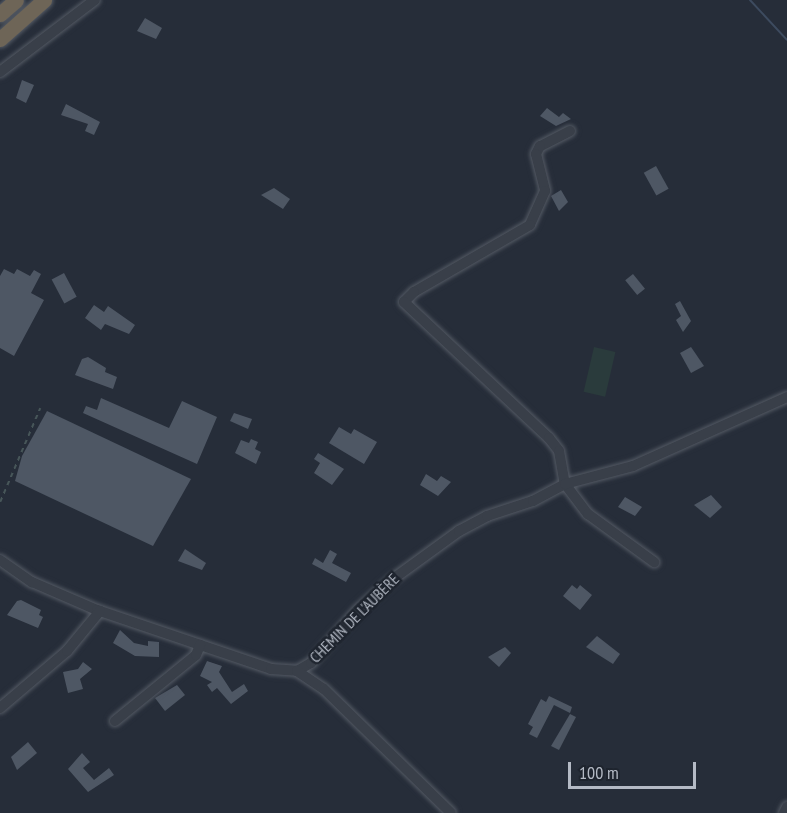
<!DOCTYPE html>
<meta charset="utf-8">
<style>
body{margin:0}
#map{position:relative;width:787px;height:813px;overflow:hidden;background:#262d39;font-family:"PT Sans Narrow",sans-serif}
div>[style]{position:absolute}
.green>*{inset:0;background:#2a3b3c;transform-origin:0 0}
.stream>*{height:2px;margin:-1px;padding:0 1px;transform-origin:1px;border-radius:1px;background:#3d4b5f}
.building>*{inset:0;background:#4e5764;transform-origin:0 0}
.path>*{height:1.5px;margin-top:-0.75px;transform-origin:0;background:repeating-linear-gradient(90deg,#475659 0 4.5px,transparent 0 9px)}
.roads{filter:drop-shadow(0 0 2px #545a64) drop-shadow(0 0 2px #545a64)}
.minor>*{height:10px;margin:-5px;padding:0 5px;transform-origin:5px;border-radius:5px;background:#393f49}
.highway>*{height:15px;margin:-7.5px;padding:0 7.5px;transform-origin:7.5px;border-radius:7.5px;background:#6e6557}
span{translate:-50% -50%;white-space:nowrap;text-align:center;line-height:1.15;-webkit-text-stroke:5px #1e242e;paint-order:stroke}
.street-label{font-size:16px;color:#b4bac5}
.scale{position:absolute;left:568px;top:762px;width:128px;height:27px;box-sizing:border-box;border:3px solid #b4bac5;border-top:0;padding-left:8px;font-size:18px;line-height:21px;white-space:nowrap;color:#b4bac5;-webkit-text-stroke:4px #1e242e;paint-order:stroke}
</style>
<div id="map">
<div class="green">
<div style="left:594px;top:347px;width:22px;height:46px;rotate:13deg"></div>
</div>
<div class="stream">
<div style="left:750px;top:0;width:54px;rotate:47.2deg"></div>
</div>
<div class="building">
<div style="clip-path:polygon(145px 18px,162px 28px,156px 39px,137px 31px)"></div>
<div style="clip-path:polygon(22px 80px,34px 85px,26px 103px,16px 98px)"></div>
<div style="clip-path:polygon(66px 104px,100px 122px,94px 135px,85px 131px,88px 124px,61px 115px)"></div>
<div style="clip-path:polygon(547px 108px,559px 117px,563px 113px,571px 119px,556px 126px,540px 116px)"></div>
<div style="left:656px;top:166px;width:26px;height:14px;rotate:61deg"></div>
<div style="clip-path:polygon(274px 188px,290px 199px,283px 209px,261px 195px)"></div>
<div style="clip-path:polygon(561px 190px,568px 202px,559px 211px,551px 196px)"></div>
<div style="clip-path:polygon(4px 269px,14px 274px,17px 269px,30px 276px,34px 270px,41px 274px,31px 293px,44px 300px,14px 356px,0 348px,0 276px)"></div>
<div style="left:64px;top:273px;width:27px;height:14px;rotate:62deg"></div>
<div style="left:633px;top:274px;width:19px;height:10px;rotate:51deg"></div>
<div style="clip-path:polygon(680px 301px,691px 321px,683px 332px,676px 320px,681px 316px,675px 304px)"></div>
<div style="clip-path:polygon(94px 305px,104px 312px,108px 306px,135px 325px,129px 334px,105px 324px,101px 330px,85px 318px)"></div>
<div style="clip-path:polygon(691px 347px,704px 366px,691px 373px,680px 353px)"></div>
<div style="clip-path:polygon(88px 357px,106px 368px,105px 372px,117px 377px,113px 389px,75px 375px,82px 359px)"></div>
<div style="clip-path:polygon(101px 398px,169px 428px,182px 401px,217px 417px,197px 464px,83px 413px,86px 406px,97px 410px)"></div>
<div style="clip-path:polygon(47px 411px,191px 479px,153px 546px,15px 481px,22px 456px)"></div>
<div style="clip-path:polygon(234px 413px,252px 419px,248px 429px,230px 421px)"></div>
<div style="clip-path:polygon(339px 427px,351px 434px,354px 429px,377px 442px,364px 464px,329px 443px)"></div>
<div style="clip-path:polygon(251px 439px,258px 442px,255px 449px,261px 452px,256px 464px,235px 453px,241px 440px,249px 443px)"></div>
<div style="clip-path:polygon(318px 453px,344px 469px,332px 485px,314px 473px,320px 463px,314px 459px)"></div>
<div style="clip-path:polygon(426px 474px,437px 481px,441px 476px,451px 482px,438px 496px,420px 485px)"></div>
<div style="clip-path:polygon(711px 495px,722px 507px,710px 518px,694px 505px)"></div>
<div style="clip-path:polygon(625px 497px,642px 507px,635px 516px,618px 507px)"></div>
<div style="clip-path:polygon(185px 549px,206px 563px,202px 570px,178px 561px)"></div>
<div style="clip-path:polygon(330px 550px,337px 554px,332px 563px,351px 573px,346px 582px,312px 564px,315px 558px,323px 563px)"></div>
<div style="clip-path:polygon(572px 585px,577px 589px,580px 585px,592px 595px,580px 610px,563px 596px)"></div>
<div style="clip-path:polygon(21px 600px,41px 610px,39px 615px,43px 617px,38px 628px,7px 615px,17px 601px)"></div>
<div style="clip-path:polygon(120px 630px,134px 643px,148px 646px,148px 641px,159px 642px,159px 657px,135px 656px,113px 643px)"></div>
<div style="clip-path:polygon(597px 636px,620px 654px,613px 664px,586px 647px)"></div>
<div style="clip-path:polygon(505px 647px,511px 653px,499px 667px,488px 657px)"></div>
<div style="clip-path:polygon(207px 661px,222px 666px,219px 672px,232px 692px,244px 684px,248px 691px,231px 704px,217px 688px,212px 692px,207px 685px,212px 682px,200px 676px)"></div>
<div style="clip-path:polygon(83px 662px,92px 669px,80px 679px,83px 689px,68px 693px,63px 672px,78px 669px)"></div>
<div style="clip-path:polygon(177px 685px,185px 695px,165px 711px,155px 698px)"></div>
<div style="clip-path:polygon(549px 696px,572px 707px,570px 713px,554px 705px,537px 738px,529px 734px,533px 727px,528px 724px,541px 699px,546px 702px)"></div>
<div style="clip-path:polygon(570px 714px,576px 717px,559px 750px,551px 746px)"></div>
<div style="clip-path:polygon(28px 742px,37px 753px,17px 770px,11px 757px)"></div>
<div style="clip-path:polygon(82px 753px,90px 762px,83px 768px,94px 780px,109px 768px,114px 775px,88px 792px,68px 769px)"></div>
</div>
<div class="path">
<div style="left:0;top:502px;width:102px;rotate:-66.9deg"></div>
</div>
<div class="roads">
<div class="minor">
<div style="left:0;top:72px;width:119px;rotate:-37.2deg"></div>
<div style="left:570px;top:131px;width:34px;rotate:153deg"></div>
<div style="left:540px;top:146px;width:9px;rotate:117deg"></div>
<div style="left:536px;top:154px;width:38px;rotate:76deg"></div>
<div style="left:545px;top:191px;width:37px;rotate:114deg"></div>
<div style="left:530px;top:225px;width:134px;rotate:150deg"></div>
<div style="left:414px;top:292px;width:14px;rotate:135deg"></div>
<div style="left:404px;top:302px;width:199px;rotate:43.2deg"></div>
<div style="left:549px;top:438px;width:16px;rotate:52deg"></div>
<div style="left:559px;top:451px;width:34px;rotate:80deg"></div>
<div style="left:565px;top:484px;width:38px;rotate:53deg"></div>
<div style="left:588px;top:514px;width:82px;rotate:36deg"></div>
<div style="left:0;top:560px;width:39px;rotate:35deg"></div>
<div style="left:32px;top:582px;width:71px;rotate:23.3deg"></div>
<div style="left:97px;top:610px;width:184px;rotate:18.7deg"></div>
<div style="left:271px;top:669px;width:26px;rotate:4deg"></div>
<div style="left:297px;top:671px;width:16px;rotate:-30deg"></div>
<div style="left:311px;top:663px;width:71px;rotate:-48.4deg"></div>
<div style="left:358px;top:610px;width:47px;rotate:-41.5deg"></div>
<div style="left:393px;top:579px;width:82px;rotate:-36deg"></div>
<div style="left:459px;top:531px;width:32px;rotate:-28deg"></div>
<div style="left:487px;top:516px;width:48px;rotate:-18.1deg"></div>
<div style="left:533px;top:501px;width:36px;rotate:-28deg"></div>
<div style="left:565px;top:484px;width:70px;rotate:-14.8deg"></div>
<div style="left:633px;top:466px;width:169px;rotate:-24.1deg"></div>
<div style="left:297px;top:671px;width:32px;rotate:34deg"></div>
<div style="left:324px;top:689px;width:177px;rotate:44.3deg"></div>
<div style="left:0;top:708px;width:88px;rotate:-40.4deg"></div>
<div style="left:67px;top:651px;width:52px;rotate:-50.5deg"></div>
<div style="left:115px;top:721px;width:104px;rotate:-39.2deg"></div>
<div style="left:196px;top:655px;width:11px;rotate:-68deg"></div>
<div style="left:784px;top:813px;width:7px;rotate:-63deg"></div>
</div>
<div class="highway">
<div style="left:0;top:14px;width:21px;rotate:-41deg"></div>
<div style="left:0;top:39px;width:59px;rotate:-41.6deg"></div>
</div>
</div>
<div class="street-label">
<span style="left:354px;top:618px;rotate:-45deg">CHEMIN DE L'AUBÈRE</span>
</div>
<div class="scale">100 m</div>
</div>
